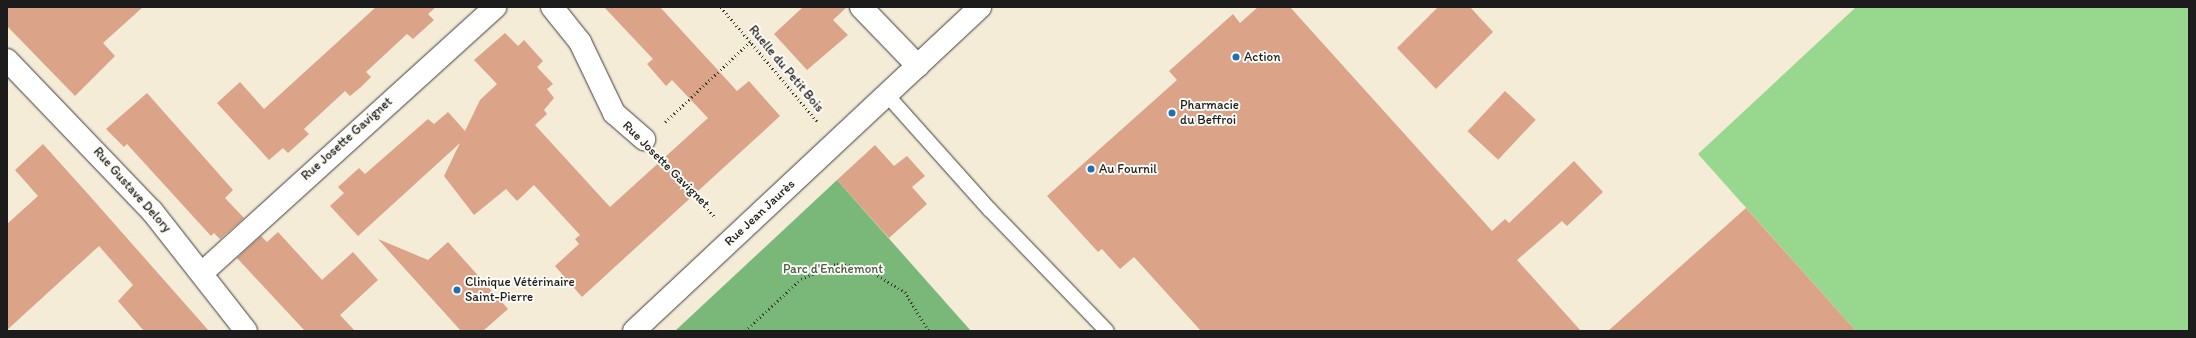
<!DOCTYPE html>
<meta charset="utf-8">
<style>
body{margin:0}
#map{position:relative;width:2196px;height:338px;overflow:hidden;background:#f5ecd8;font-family:Itim,sans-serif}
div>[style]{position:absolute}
.green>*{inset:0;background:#97d88e}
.forest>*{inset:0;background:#79b879}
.building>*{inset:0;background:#dba388;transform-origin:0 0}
.path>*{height:2.5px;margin-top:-1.25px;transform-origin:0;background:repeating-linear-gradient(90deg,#3d3b38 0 1px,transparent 0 4px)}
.roads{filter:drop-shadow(0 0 1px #3d3b38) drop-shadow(0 0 1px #3d3b38)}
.service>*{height:14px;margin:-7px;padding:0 7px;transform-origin:7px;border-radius:7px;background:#fff}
.minor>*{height:22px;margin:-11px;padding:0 11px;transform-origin:11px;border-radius:11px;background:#fff}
.tertiary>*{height:22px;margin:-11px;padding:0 11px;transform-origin:11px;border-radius:11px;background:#fff}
.secondary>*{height:22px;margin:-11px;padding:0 11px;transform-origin:11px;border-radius:11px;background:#fff}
.dots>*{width:11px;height:11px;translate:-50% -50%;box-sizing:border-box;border:2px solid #fdfcf7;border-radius:50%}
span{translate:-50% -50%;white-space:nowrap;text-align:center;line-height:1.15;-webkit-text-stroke:4px #fdfcf7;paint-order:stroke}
.poi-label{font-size:13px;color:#1c1c1c}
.left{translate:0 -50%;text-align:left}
.street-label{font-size:13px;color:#1c1c1c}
.park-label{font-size:13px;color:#475e44}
.frame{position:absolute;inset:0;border:8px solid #1c1c1c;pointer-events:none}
</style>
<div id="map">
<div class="green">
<div style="clip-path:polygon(1856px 7px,2189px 7px,2189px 331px,1856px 331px,1698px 154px)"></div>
</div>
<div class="forest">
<div style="clip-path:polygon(837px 180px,971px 331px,675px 331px)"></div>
</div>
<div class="building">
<div style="clip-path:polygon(7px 7px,143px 7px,103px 43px,115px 56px,75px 96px,7px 26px)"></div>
<div style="clip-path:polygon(376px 7px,436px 7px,428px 14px,434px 20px,423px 30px,413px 39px,407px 34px,366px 72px,371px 77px,361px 87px,350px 96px,345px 91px,304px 129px,309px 134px,288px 153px,283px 148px,269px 160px,217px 103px,240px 82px,264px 109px)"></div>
<div style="clip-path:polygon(604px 7px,660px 7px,737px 91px,749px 81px,780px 116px,582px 297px,555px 266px,579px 244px,575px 239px,580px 235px,534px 185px,517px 201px,506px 189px,474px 215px,444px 176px,460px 143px,358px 236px,330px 206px,344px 193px,338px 187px,359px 168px,365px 174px,428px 119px,434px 124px,448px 112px,465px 131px,480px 100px,497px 84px,474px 60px,505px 33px,518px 46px,524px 40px,543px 61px,537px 67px,553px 84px,547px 89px,554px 98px,544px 110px,547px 114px,535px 125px,610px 207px,708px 118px,672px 80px,666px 86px,647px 64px,653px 59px)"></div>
<div style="clip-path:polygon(803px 7px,847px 7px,833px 20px,848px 35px,807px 70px,774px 34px)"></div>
<div style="clip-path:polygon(1258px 7px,1290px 7px,1492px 231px,1505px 219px,1509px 223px,1574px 161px,1603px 192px,1567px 226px,1562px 221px,1517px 260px,1581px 331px,1201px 331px,1134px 257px,1120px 269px,1102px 249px,1098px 252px,1047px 196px,1177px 80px,1169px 71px,1233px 14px,1240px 23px)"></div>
<div style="clip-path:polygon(1438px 7px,1470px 7px,1493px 32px,1436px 89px,1397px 48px)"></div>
<div style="left:1505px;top:91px;width:42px;height:55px;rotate:43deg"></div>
<div style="clip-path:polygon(147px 93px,233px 190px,225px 198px,244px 218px,220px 239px,214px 233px,211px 236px,127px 144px,124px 147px,106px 129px)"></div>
<div style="clip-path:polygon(43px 144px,88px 194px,209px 331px,144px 331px,118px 301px,133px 285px,99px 246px,7px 330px,7px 224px,38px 196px,15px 170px)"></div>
<div style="clip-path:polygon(875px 145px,894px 166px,907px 156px,925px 176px,912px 187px,927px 204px,889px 238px,837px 180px)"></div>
<div style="clip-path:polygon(1746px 208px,1856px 331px,1608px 331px)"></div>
<div style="clip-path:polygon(278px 232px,322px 280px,353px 252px,378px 280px,340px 315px,355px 331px,305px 331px,237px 258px,261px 236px,267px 242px)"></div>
<div style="clip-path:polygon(378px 239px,428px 260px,448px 242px,508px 309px,483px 331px,461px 331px)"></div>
</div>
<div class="path">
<div style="left:721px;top:7px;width:150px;rotate:49.9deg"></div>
<div style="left:665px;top:122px;width:117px;rotate:-43.3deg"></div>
<div style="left:662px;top:159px;width:79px;rotate:47.6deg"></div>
<div style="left:745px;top:331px;width:76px;rotate:-42.9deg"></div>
<div style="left:801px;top:279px;width:39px;rotate:-23deg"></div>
<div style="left:837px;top:264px;width:27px;rotate:6deg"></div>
<div style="left:864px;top:267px;width:48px;rotate:31.4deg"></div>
<div style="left:905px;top:292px;width:46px;rotate:58.4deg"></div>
</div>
<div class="roads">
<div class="service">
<div style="left:887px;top:95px;width:154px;rotate:48.2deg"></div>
<div style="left:990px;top:210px;width:168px;rotate:46deg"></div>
</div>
<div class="minor">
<div style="left:552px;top:7px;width:45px;rotate:51.3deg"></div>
<div style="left:580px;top:42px;width:79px;rotate:64.4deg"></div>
<div style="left:614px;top:113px;width:40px;rotate:41deg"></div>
<div style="left:861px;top:7px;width:82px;rotate:46deg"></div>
<div style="left:202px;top:273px;width:396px;rotate:-42.2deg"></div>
</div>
<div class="tertiary">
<div style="left:7px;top:60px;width:209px;rotate:46.2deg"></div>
<div style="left:152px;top:211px;width:152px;rotate:51.9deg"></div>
</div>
<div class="secondary">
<div style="left:634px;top:331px;width:474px;rotate:-43.1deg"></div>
</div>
</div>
<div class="dots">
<div style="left:1236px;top:57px;background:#1f6fb2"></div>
<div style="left:1172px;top:113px;background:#1f6fb2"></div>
<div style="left:1091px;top:169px;background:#1f6fb2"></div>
<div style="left:457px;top:290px;background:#1f6fb2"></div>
</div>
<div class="poi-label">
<span class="left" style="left:1244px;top:57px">Action</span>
<span class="left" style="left:1180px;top:113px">Pharmacie<br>du Beffroi</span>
<span class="left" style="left:1099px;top:169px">Au Fournil</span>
<span class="left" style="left:465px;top:290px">Clinique Vétérinaire<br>Saint-Pierre</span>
</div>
<div class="street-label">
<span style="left:786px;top:69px;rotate:50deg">Ruelle du Petit Bois</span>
<span style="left:347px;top:139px;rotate:-42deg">Rue Josette Gavignet</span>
<span style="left:666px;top:165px;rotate:45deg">Rue Josette Gavignet</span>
<span style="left:132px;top:190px;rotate:48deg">Rue Gustave Delory</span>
<span style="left:760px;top:213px;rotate:-43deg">Rue Jean Jaurès</span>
</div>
<div class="park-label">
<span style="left:833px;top:269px">Parc d'Enchemont</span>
</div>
<div class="frame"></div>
</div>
